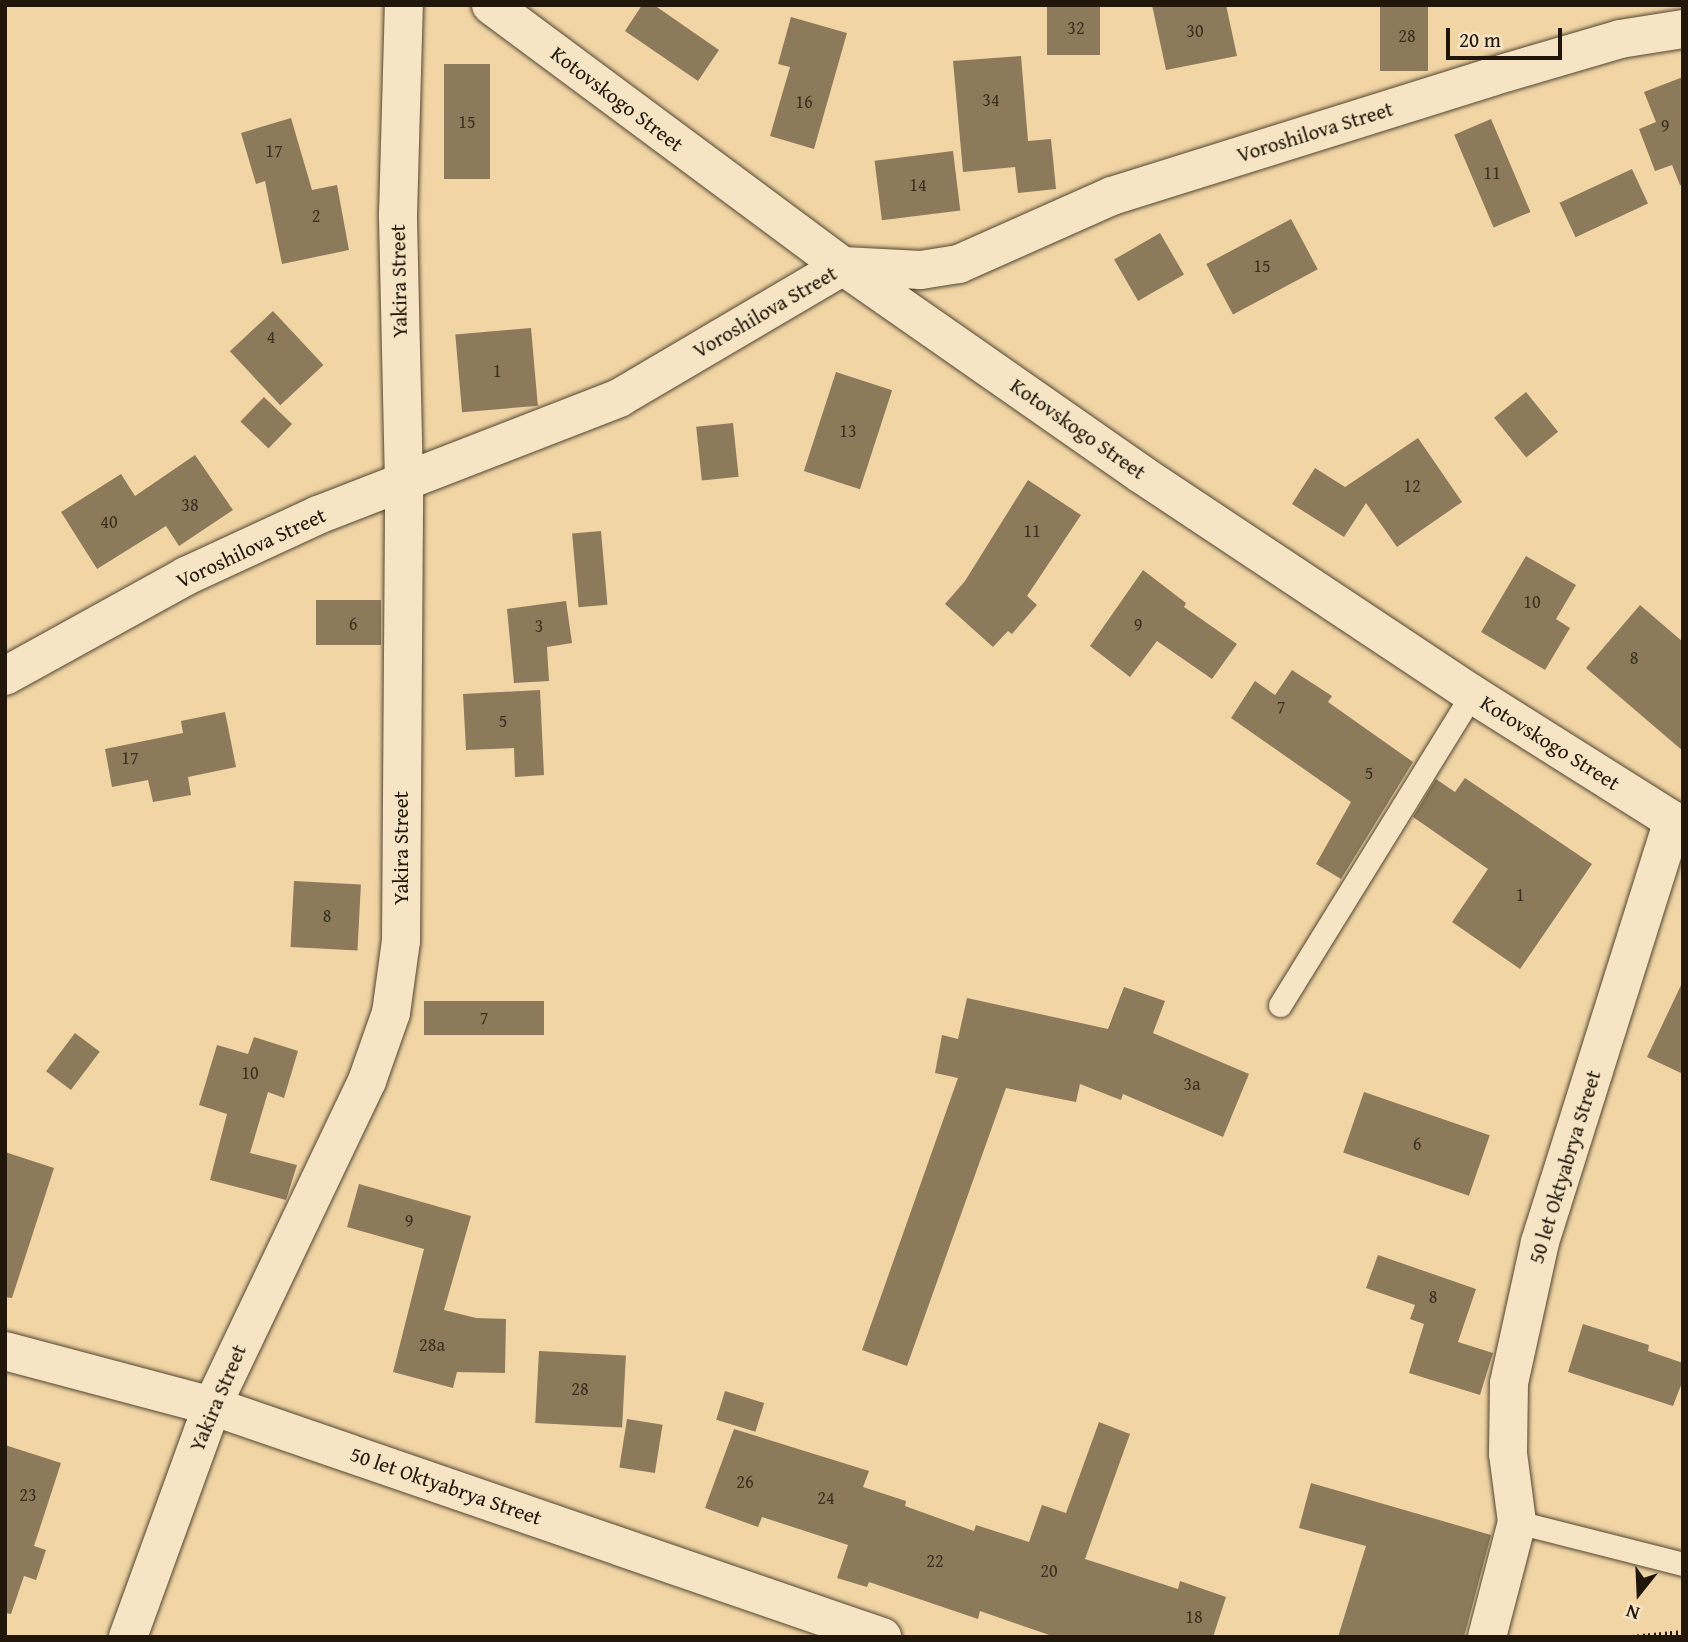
<!DOCTYPE html>
<meta charset="utf-8">
<style>
body{margin:0}
#map{position:relative;width:1688px;height:1642px;overflow:hidden;background:#f1d5a5;font-family:"Gentium Book Plus",serif}
div>[style]{position:absolute}
.building>*{inset:0;background:#8d7a5b;transform-origin:0 0}
.path>*{height:4.5px;margin-top:-2.25px;transform-origin:0;background:repeating-linear-gradient(90deg,#20170a 0 2px,transparent 0 5.5px)}
.roads{filter:drop-shadow(0 0 2px #544631) drop-shadow(0 0 2px #544631)}
.service>*{height:23px;margin:-11.5px;padding:0 11.5px;transform-origin:11.5px;border-radius:11.5px;background:#f6e4c4}
.minor>*{height:38px;margin:-19px;padding:0 19px;transform-origin:19px;border-radius:19px;background:#f6e4c4}
span{translate:-50% -50%;white-space:nowrap;text-align:center;line-height:1.15;-webkit-text-stroke:5px #f6e4c4;paint-order:stroke}
.number-label{font-size:18px;color:#3b301e}
.number-label span{-webkit-text-stroke-width:0}
.street-label{font-size:21px;color:#20170a}
.frame{position:absolute;inset:0;border:7px solid #20170a;pointer-events:none}
.north{position:absolute;left:1604px;top:1558px;width:70px;height:70px;-webkit-text-stroke:5px #f6e4c4;paint-order:stroke;rotate:198deg;font-size:19px;font-weight:700;line-height:28px;text-align:center;color:#20170a}
.north::after{content:'';display:block;margin:auto;width:24px;height:32px;background:#20170a;clip-path:polygon(50% 0,100% 100%,50% 72%,0 100%)}
.scale{position:absolute;left:1446px;top:28px;width:116px;height:32px;box-sizing:border-box;border:4px solid #20170a;border-top:0;padding-left:9px;font-size:21px;line-height:24px;white-space:nowrap;color:#20170a;-webkit-text-stroke:5px #f6e4c4;paint-order:stroke}
</style>
<div id="map">
<div class="building">
<div style="clip-path:polygon(642px 5px,654px 5px,719px 50px,698px 81px,625px 31px)"></div>
<div style="left:1047px;top:5px;width:53px;height:50px"></div>
<div style="clip-path:polygon(1152px 5px,1226px 5px,1237px 56px,1166px 70px)"></div>
<div style="left:1380px;top:5px;width:48px;height:66px"></div>
<div style="clip-path:polygon(791px 17px,847px 33px,814px 149px,770px 136px,790px 67px,778px 64px)"></div>
<div style="clip-path:polygon(1021px 56px,1028px 141px,1051px 139px,1056px 189px,1018px 193px,1015px 167px,963px 172px,953px 61px)"></div>
<div style="left:444px;top:64px;width:46px;height:115px"></div>
<div style="clip-path:polygon(1683px 77px,1683px 185px,1680px 185px,1672px 165px,1655px 171px,1639px 129px,1656px 122px,1644px 92px)"></div>
<div style="clip-path:polygon(291px 118px,312px 190px,337px 185px,349px 250px,282px 264px,265px 181px,256px 184px,241px 133px)"></div>
<div style="left:1491px;top:119px;width:101px;height:40px;rotate:67deg"></div>
<div style="left:953px;top:151px;width:60px;height:79px;rotate:83deg"></div>
<div style="left:1632px;top:169px;width:38px;height:80px;rotate:65deg"></div>
<div style="left:1291px;top:219px;width:57px;height:96px;rotate:62deg"></div>
<div style="left:1160px;top:233px;width:48px;height:53px;rotate:60deg"></div>
<div style="left:273px;top:311px;width:74px;height:59px;rotate:47deg"></div>
<div style="left:531px;top:328px;width:78px;height:76px;rotate:85deg"></div>
<div style="left:836px;top:372px;width:59px;height:104px;rotate:18deg"></div>
<div style="left:1526px;top:392px;width:51px;height:41px;rotate:51deg"></div>
<div style="left:264px;top:397px;width:39px;height:34px;rotate:44deg"></div>
<div style="left:733px;top:423px;width:54px;height:37px;rotate:84deg"></div>
<div style="clip-path:polygon(1418px 438px,1462px 502px,1397px 547px,1366px 503px,1344px 537px,1292px 504px,1315px 468px,1345px 487px)"></div>
<div style="clip-path:polygon(195px 455px,233px 510px,179px 546px,166px 526px,97px 569px,61px 512px,121px 474px,135px 496px)"></div>
<div style="clip-path:polygon(1028px 480px,1081px 515px,1027px 596px,1037px 605px,1012px 634px,1008px 631px,993px 647px,945px 604px,965px 581px)"></div>
<div style="left:601px;top:531px;width:74px;height:29px;rotate:85deg"></div>
<div style="clip-path:polygon(1526px 556px,1576px 585px,1556px 619px,1570px 628px,1545px 670px,1481px 632px)"></div>
<div style="clip-path:polygon(1143px 570px,1186px 603px,1184px 607px,1237px 644px,1212px 679px,1157px 641px,1130px 677px,1090px 646px)"></div>
<div style="left:381px;top:600px;width:45px;height:65px;rotate:90deg"></div>
<div style="clip-path:polygon(566px 601px,572px 643px,547px 647px,549px 681px,514px 683px,507px 609px)"></div>
<div style="clip-path:polygon(1640px 605px,1683px 642px,1683px 751px,1586px 668px)"></div>
<div style="clip-path:polygon(1292px 670px,1332px 696px,1328px 702px,1413px 762px,1341px 879px,1316px 864px,1351px 802px,1231px 718px,1255px 681px,1275px 695px)"></div>
<div style="clip-path:polygon(540px 690px,544px 775px,515px 777px,514px 748px,466px 750px,463px 694px)"></div>
<div style="clip-path:polygon(225px 712px,236px 767px,188px 777px,191px 795px,153px 802px,148px 780px,112px 787px,105px 749px,183px 733px,181px 721px)"></div>
<div style="clip-path:polygon(1465px 778px,1592px 864px,1520px 969px,1452px 922px,1488px 869px,1413px 817px,1436px 779px,1455px 792px)"></div>
<div style="left:294px;top:881px;width:67px;height:66px;rotate:3deg"></div>
<div style="clip-path:polygon(1683px 981px,1683px 1074px,1647px 1057px)"></div>
<div style="clip-path:polygon(1124px 987px,1165px 1001px,1153px 1033px,1249px 1074px,1223px 1137px,1123px 1094px,1121px 1100px,1080px 1084px,1076px 1102px,1006px 1088px,907px 1366px,862px 1350px,958px 1078px,935px 1073px,942px 1035px,958px 1039px,967px 998px,1108px 1029px)"></div>
<div style="left:544px;top:1001px;width:34px;height:120px;rotate:90deg"></div>
<div style="left:75px;top:1033px;width:31px;height:48px;rotate:37deg"></div>
<div style="clip-path:polygon(254px 1037px,298px 1051px,284px 1098px,268px 1092px,250px 1153px,297px 1165px,286px 1200px,210px 1180px,227px 1114px,199px 1105px,217px 1045px,248px 1054px)"></div>
<div style="left:1364px;top:1092px;width:133px;height:64px;rotate:19deg"></div>
<div style="clip-path:polygon(5px 1152px,54px 1168px,12px 1298px,5px 1297px)"></div>
<div style="clip-path:polygon(359px 1184px,471px 1216px,444px 1310px,476px 1318px,506px 1319px,505px 1373px,457px 1372px,453px 1388px,393px 1372px,424px 1249px,347px 1227px)"></div>
<div style="clip-path:polygon(1378px 1255px,1476px 1289px,1458px 1342px,1493px 1353px,1480px 1395px,1409px 1373px,1424px 1324px,1410px 1319px,1415px 1305px,1366px 1288px)"></div>
<div style="clip-path:polygon(1583px 1324px,1649px 1345px,1648px 1351px,1683px 1363px,1683px 1380px,1673px 1406px,1568px 1372px)"></div>
<div style="left:539px;top:1351px;width:87px;height:72px;rotate:3deg"></div>
<div style="left:725px;top:1391px;width:41px;height:30px;rotate:17deg"></div>
<div style="left:627px;top:1419px;width:36px;height:49px;rotate:9deg"></div>
<div style="clip-path:polygon(1099px 1422px,1130px 1434px,1085px 1559px,1178px 1589px,1180px 1581px,1226px 1597px,1213px 1637px,1055px 1637px,980px 1611px,978px 1619px,869px 1582px,867px 1587px,837px 1578px,848px 1545px,762px 1517px,758px 1527px,705px 1508px,734px 1429px,869px 1471px,863px 1487px,906px 1501px,905px 1506px,974px 1531px,976px 1525px,1029px 1542px,1042px 1505px,1066px 1513px)"></div>
<div style="clip-path:polygon(5px 1445px,61px 1463px,34px 1546px,46px 1550px,36px 1580px,24px 1576px,11px 1614px,5px 1613px)"></div>
<div style="clip-path:polygon(1311px 1483px,1491px 1535px,1464px 1637px,1338px 1637px,1366px 1546px,1299px 1528px)"></div>
</div>
<div class="path">
<div style="left:1632px;top:1637px;width:51px;rotate:-5.6deg"></div>
</div>
<div class="roads">
<div class="service">
<div style="left:1280px;top:1005px;width:365px;rotate:-58.3deg"></div>
<div style="left:1517px;top:1522px;width:171px;rotate:14.2deg"></div>
</div>
<div class="minor">
<div style="left:491px;top:5px;width:438px;rotate:36.6deg"></div>
<div style="left:843px;top:266px;width:363px;rotate:34.9deg"></div>
<div style="left:1141px;top:474px;width:397px;rotate:33.6deg"></div>
<div style="left:1472px;top:694px;width:249px;rotate:32.2deg"></div>
<div style="left:5px;top:676px;width:207px;rotate:-28.9deg"></div>
<div style="left:186px;top:576px;width:145px;rotate:-24.8deg"></div>
<div style="left:318px;top:515px;width:323px;rotate:-21.2deg"></div>
<div style="left:619px;top:398px;width:260px;rotate:-30.5deg"></div>
<div style="left:843px;top:266px;width:78px;rotate:2.9deg"></div>
<div style="left:921px;top:270px;width:38px;rotate:-9deg"></div>
<div style="left:959px;top:264px;width:167px;rotate:-24deg"></div>
<div style="left:1112px;top:196px;width:397px;rotate:-17.4deg"></div>
<div style="left:1491px;top:77px;width:134px;rotate:-16.4deg"></div>
<div style="left:1620px;top:39px;width:64px;rotate:-9deg"></div>
<div style="left:5px;top:1351px;width:214px;rotate:14.9deg"></div>
<div style="left:212px;top:1406px;width:709px;rotate:19.02deg"></div>
<div style="left:128px;top:1637px;width:246px;rotate:-70deg"></div>
<div style="left:212px;top:1406px;width:360px;rotate:-64.5deg"></div>
<div style="left:367px;top:1081px;width:72px;rotate:-70.6deg"></div>
<div style="left:391px;top:1013px;width:73px;rotate:-82.1deg"></div>
<div style="left:401px;top:941px;width:458px;rotate:-89.6deg"></div>
<div style="left:404px;top:483px;width:268px;rotate:-91.3deg"></div>
<div style="left:398px;top:215px;width:210px;rotate:-88.4deg"></div>
<div style="left:1487px;top:1637px;width:119px;rotate:-75.4deg"></div>
<div style="left:1517px;top:1522px;width:69px;rotate:-97.5deg"></div>
<div style="left:1508px;top:1454px;width:71px;rotate:-89.2deg"></div>
<div style="left:1509px;top:1383px;width:144px;rotate:-77.6deg"></div>
<div style="left:1540px;top:1242px;width:442px;rotate:-72.5deg"></div>
</div>
</div>
<div class="number-label">
<span style="left:1076px;top:28px">32</span>
<span style="left:1195px;top:31px">30</span>
<span style="left:1407px;top:36px">28</span>
<span style="left:991px;top:100px">34</span>
<span style="left:804px;top:102px">16</span>
<span style="left:467px;top:122px">15</span>
<span style="left:1665px;top:126px">9</span>
<span style="left:274px;top:151px">17</span>
<span style="left:1492px;top:173px">11</span>
<span style="left:918px;top:185px">14</span>
<span style="left:316px;top:216px">2</span>
<span style="left:1262px;top:266px">15</span>
<span style="left:271px;top:337px">4</span>
<span style="left:497px;top:371px">1</span>
<span style="left:848px;top:431px">13</span>
<span style="left:1412px;top:486px">12</span>
<span style="left:190px;top:505px">38</span>
<span style="left:109px;top:522px">40</span>
<span style="left:1032px;top:531px">11</span>
<span style="left:1532px;top:602px">10</span>
<span style="left:353px;top:624px">6</span>
<span style="left:1138px;top:625px">9</span>
<span style="left:539px;top:626px">3</span>
<span style="left:1634px;top:658px">8</span>
<span style="left:1281px;top:707px">7</span>
<span style="left:503px;top:721px">5</span>
<span style="left:130px;top:758px">17</span>
<span style="left:1369px;top:773px">5</span>
<span style="left:1520px;top:895px">1</span>
<span style="left:327px;top:916px">8</span>
<span style="left:484px;top:1018px">7</span>
<span style="left:250px;top:1073px">10</span>
<span style="left:1192px;top:1084px">3а</span>
<span style="left:1417px;top:1144px">6</span>
<span style="left:409px;top:1221px">9</span>
<span style="left:1433px;top:1297px">8</span>
<span style="left:432px;top:1345px">28а</span>
<span style="left:580px;top:1389px">28</span>
<span style="left:745px;top:1482px">26</span>
<span style="left:28px;top:1495px">23</span>
<span style="left:826px;top:1498px">24</span>
<span style="left:935px;top:1561px">22</span>
<span style="left:1049px;top:1571px">20</span>
<span style="left:1194px;top:1617px">18</span>
</div>
<div class="street-label">
<span style="left:617px;top:99px;rotate:37deg">Kotovskogo Street</span>
<span style="left:1315px;top:132px;rotate:-17deg">Voroshilova Street</span>
<span style="left:399px;top:281px;rotate:-91deg">Yakira Street</span>
<span style="left:765px;top:312px;rotate:-30deg">Voroshilova Street</span>
<span style="left:1078px;top:429px;rotate:35deg">Kotovskogo Street</span>
<span style="left:251px;top:548px;rotate:-25deg">Voroshilova Street</span>
<span style="left:1550px;top:743px;rotate:32deg">Kotovskogo Street</span>
<span style="left:401px;top:848px;rotate:-90deg">Yakira Street</span>
<span style="left:1565px;top:1167px;rotate:-73deg">50 let Oktyabrya Street</span>
<span style="left:218px;top:1398px;rotate:-67deg">Yakira Street</span>
<span style="left:446px;top:1486px;rotate:19deg">50 let Oktyabrya Street</span>
</div>
<div class="frame"></div>
<div class="north">N</div>
<div class="scale">20 m</div>
</div>
